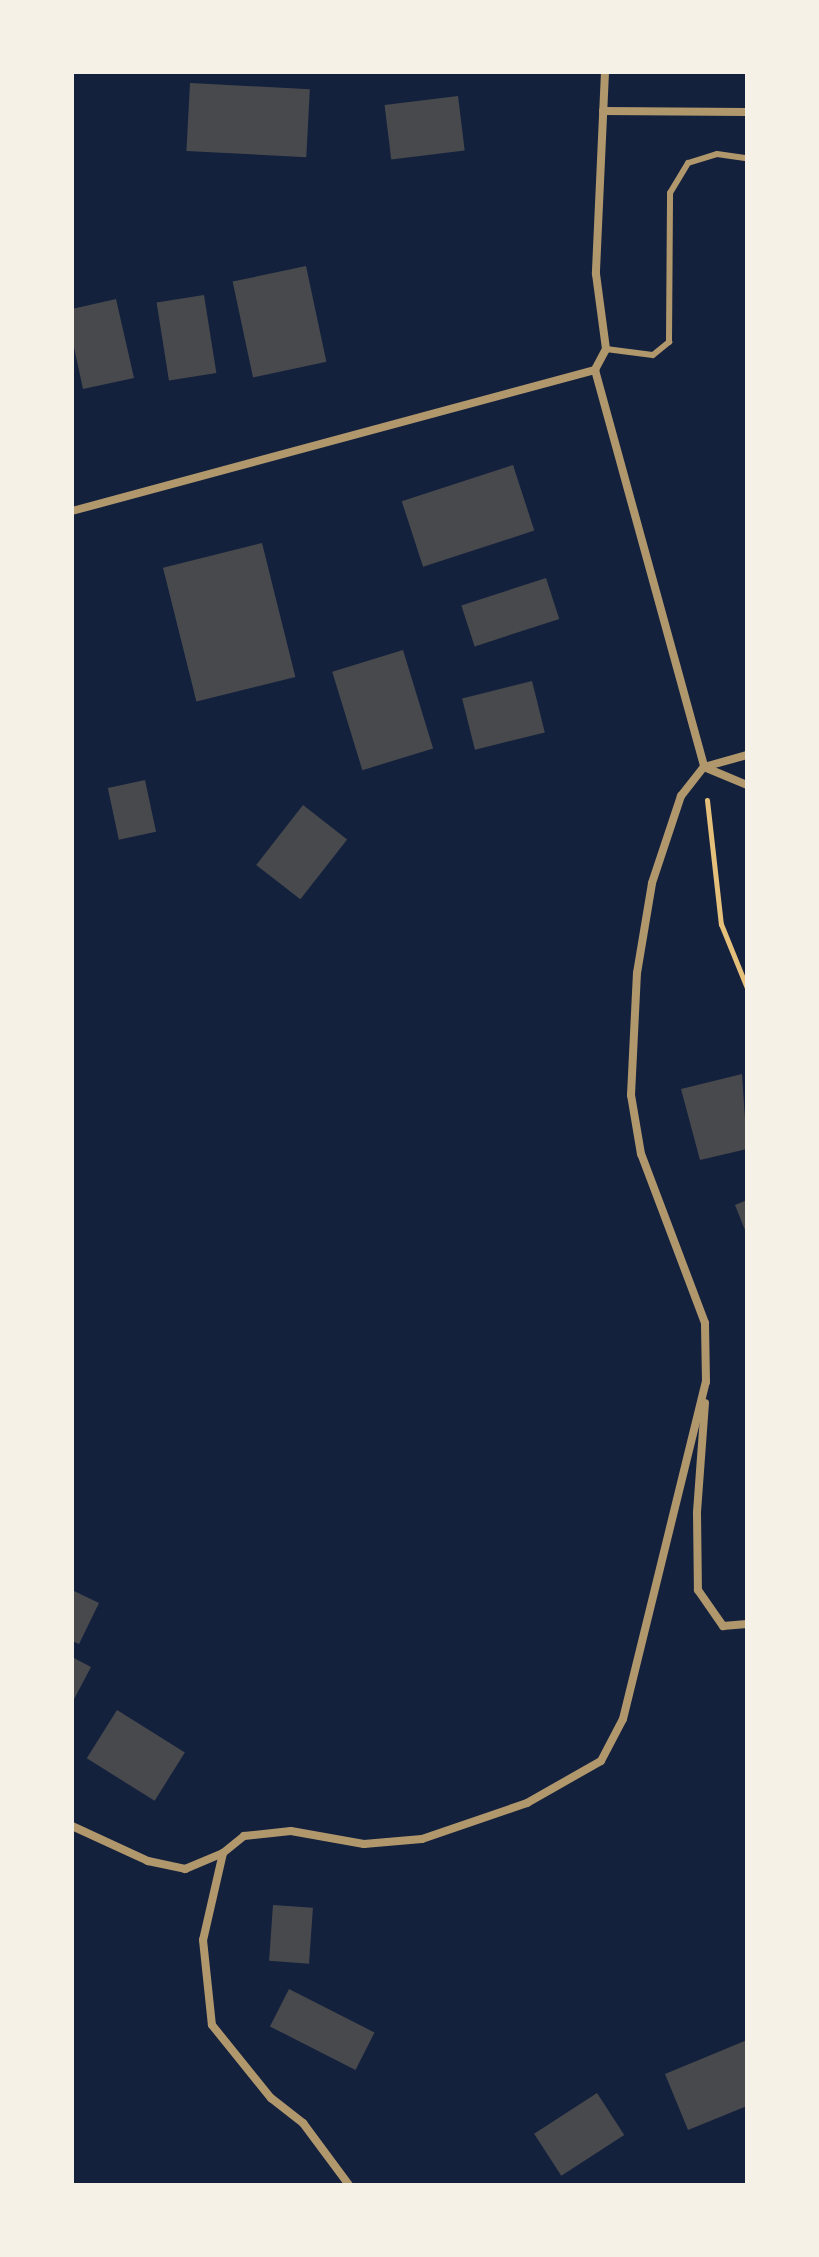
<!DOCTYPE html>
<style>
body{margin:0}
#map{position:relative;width:819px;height:2257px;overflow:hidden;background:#14213d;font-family:"Work Sans",sans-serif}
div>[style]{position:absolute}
.building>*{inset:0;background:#48494c;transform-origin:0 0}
.path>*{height:5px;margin:-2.5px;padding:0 2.5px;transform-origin:2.5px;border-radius:2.5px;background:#e5c07b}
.service>*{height:6px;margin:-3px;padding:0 3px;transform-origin:3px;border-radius:3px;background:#b1986c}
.minor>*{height:8px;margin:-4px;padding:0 4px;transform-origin:4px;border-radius:4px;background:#b1986c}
span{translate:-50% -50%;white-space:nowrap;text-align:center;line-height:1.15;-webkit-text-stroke:7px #f6f1e7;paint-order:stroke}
.frame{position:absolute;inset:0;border:74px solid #f6f1e7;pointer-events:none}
</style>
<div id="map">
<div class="building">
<div style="left:190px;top:83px;width:120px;height:68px;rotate:3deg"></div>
<div style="left:458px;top:96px;width:55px;height:74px;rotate:83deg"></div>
<div style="left:306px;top:266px;width:98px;height:75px;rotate:78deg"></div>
<div style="left:204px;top:295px;width:79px;height:48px;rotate:81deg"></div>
<div style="clip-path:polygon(116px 299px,134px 378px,83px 389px,72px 338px,72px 309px)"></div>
<div style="left:513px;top:465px;width:69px;height:117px;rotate:72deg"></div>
<div style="left:262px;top:543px;width:138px;height:102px;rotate:76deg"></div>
<div style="left:546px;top:578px;width:43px;height:89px;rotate:72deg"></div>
<div style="left:403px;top:650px;width:103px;height:74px;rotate:73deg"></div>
<div style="left:532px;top:681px;width:53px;height:72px;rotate:76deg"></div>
<div style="left:145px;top:780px;width:53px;height:38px;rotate:78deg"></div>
<div style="left:303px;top:805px;width:56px;height:76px;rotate:38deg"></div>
<div style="clip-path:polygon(742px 1074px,747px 1149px,700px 1160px,681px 1089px)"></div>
<div style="clip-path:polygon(747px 1200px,747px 1235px,735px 1205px)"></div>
<div style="clip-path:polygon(72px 1590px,99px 1603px,79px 1644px,72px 1641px)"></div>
<div style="clip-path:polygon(72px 1657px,91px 1667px,72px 1703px)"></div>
<div style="left:117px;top:1710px;width:80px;height:57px;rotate:32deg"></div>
<div style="left:273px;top:1905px;width:40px;height:56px;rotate:4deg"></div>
<div style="left:289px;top:1989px;width:96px;height:42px;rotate:27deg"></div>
<div style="clip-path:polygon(747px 2040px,747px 2106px,688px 2130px,665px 2074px)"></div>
<div style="left:597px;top:2093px;width:50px;height:75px;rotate:57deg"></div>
</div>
<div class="path">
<div style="left:707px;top:800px;width:125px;rotate:83.6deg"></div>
<div style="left:721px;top:924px;width:69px;rotate:67.9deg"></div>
</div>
<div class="service">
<div style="left:606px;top:349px;width:47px;rotate:7.3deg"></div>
<div style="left:653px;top:355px;width:21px;rotate:-39deg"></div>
<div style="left:669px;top:342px;width:149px;rotate:-89.6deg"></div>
<div style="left:670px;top:193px;width:35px;rotate:-59deg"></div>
<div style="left:688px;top:163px;width:30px;rotate:-17deg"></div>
<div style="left:717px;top:154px;width:30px;rotate:8deg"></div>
</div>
<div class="minor">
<div style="left:605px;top:72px;width:202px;rotate:92.6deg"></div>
<div style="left:596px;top:274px;width:76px;rotate:82.4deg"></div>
<div style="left:606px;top:349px;width:24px;rotate:118deg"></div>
<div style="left:595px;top:370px;width:412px;rotate:74.6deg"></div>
<div style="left:704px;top:767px;width:47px;rotate:22.7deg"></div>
<div style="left:603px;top:111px;width:144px;rotate:0.4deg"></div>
<div style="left:72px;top:511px;width:542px;rotate:-15.09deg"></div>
<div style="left:705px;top:1403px;width:110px;rotate:94.2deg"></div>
<div style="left:697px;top:1513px;width:77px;rotate:89.3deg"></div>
<div style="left:698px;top:1590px;width:44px;rotate:55.2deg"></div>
<div style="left:723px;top:1626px;width:24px;rotate:-5deg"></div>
<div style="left:72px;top:1826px;width:84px;rotate:24.7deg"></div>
<div style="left:148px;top:1861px;width:38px;rotate:12deg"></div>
<div style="left:185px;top:1869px;width:41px;rotate:-22.8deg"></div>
<div style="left:223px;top:1853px;width:27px;rotate:-39deg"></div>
<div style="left:244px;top:1836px;width:47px;rotate:-6.1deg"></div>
<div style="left:291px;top:1831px;width:74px;rotate:10.1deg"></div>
<div style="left:364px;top:1844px;width:58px;rotate:-4.9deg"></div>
<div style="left:422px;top:1839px;width:111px;rotate:-18.9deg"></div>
<div style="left:527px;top:1803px;width:85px;rotate:-29.6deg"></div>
<div style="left:601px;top:1761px;width:47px;rotate:-62.4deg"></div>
<div style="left:623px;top:1719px;width:347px;rotate:-76.2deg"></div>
<div style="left:706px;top:1382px;width:59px;rotate:-91deg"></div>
<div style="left:705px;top:1323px;width:181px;rotate:-110.7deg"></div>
<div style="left:641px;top:1154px;width:60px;rotate:-99.6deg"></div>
<div style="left:631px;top:1095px;width:122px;rotate:-87.2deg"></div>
<div style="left:637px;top:973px;width:91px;rotate:-80.5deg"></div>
<div style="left:652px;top:883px;width:92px;rotate:-71.6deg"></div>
<div style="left:681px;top:796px;width:37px;rotate:-52deg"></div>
<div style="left:704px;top:767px;width:45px;rotate:-15.6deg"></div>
<div style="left:223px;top:1853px;width:89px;rotate:102.9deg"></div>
<div style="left:203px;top:1940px;width:85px;rotate:84deg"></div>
<div style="left:212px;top:2025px;width:94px;rotate:51.1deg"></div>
<div style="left:271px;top:2098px;width:41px;rotate:38deg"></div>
<div style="left:303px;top:2123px;width:77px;rotate:53.4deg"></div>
</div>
<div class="frame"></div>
</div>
